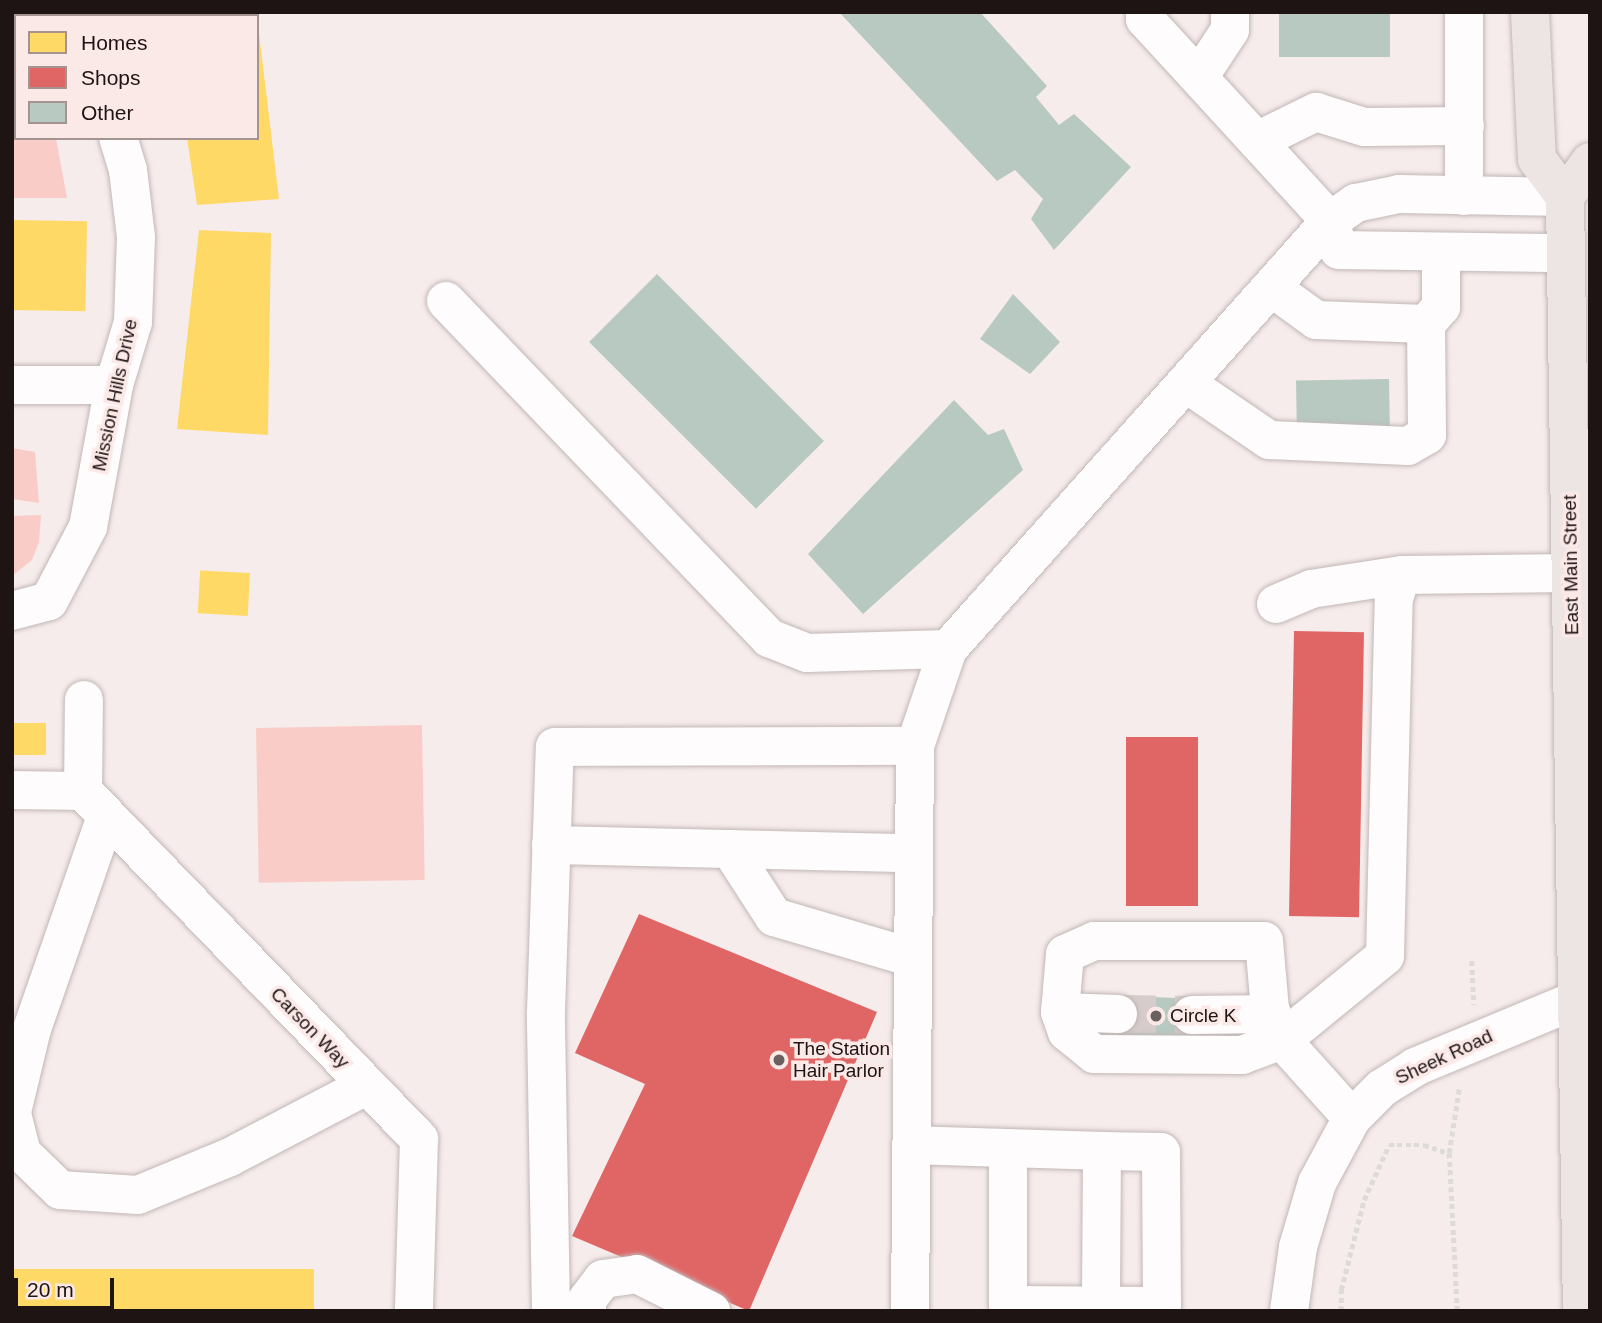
<!DOCTYPE html>
<style>
body{margin:0}
#map{position:relative;width:1602px;height:1323px;overflow:hidden;background:#f6eceb;font-family:Helvetica,sans-serif}
div>[style]{position:absolute}
.green>*{inset:0;background:#faccc7;transform-origin:0 0}
.homes>*{inset:0;background:#ffd966;transform-origin:0 0}
.shops>*{inset:0;background:#e06666;transform-origin:0 0}
.building>*{inset:0;background:#b7c9c1;transform-origin:0 0}
.minor-tunnel>*{height:38px;margin-top:-19px;transform-origin:0;background:repeating-linear-gradient(90deg,#d6cccb 0 38px,transparent 0 57px)}
.path>*{height:4.5px;margin-top:-2.25px;transform-origin:0;background:repeating-linear-gradient(90deg,#dddad9 0 5px,transparent 0 8.5px)}
.roads{filter:drop-shadow(0 0 2px #c1b7b6) drop-shadow(0 0 2px #c1b7b6)}
.minor>*{height:38px;margin:-19px;padding:0 19px;transform-origin:19px;border-radius:19px;background:#fefcfc}
.major>*{height:38px;margin:-19px;padding:0 19px;transform-origin:19px;border-radius:19px;background:#ede5e4}
.dots>*{width:19px;height:19px;translate:-50% -50%;box-sizing:border-box;border:4px solid #fbe9e7;border-radius:50%}
span{translate:-50% -50%;white-space:nowrap;text-align:center;line-height:1.15;-webkit-text-stroke:7px #fbe9e7;paint-order:stroke}
.street-label{font-size:19px;color:#1e1413}
.poi-label{font-size:19px;color:#1e1413}
.left{translate:0 -50%;text-align:left}
.frame{position:absolute;inset:0;border:14px solid #1e1413;pointer-events:none}
.legend{position:absolute;left:14px;top:14px;width:245px;height:126px;box-sizing:border-box;background:#fbe9e7;border:2px solid #a39492;margin:0;padding:9px 12px;list-style:none;font-size:21px;color:#1e1413}
.legend li{display:flex;align-items:center;gap:14px;height:35px}
.legend b{width:35px;border:2px solid #a39492}
.scale{position:absolute;left:14px;top:1278px;width:100px;height:32px;box-sizing:border-box;border:4px solid #1e1413;border-top:0;padding-left:9px;font-size:21px;line-height:24px;white-space:nowrap;color:#1e1413;-webkit-text-stroke:5px #fbe9e7;paint-order:stroke}
</style>
<div id="map">
<div class="green">
<div style="clip-path:polygon(12px 129px,16px 138px,56px 138px,67px 198px,12px 198px)"></div>
<div style="clip-path:polygon(12px 448px,35px 452px,39px 503px,12px 499px)"></div>
<div style="clip-path:polygon(41px 515px,39px 542px,32px 560px,12px 576px,12px 516px)"></div>
<div style="left:422px;top:725px;width:155px;height:166px;rotate:89deg"></div>
</div>
<div class="homes">
<div style="left:169px;top:12px;width:90px;height:4px"></div>
<div style="clip-path:polygon(257px 17px,279px 199px,197px 205px,187px 138px,257px 138px)"></div>
<div style="left:12px;top:48px;width:4px;height:76px"></div>
<div style="left:12px;top:220px;width:75px;height:90px;rotate:1deg"></div>
<div style="clip-path:polygon(199px 230px,271px 233px,268px 435px,177px 429px)"></div>
<div style="left:250px;top:573px;width:43px;height:50px;rotate:93deg"></div>
<div style="left:12px;top:723px;width:34px;height:32px"></div>
<div style="left:12px;top:1269px;width:302px;height:42px"></div>
</div>
<div class="shops">
<div style="left:1294px;top:631px;width:70px;height:285px;rotate:1deg"></div>
<div style="left:1126px;top:737px;width:72px;height:169px"></div>
<div style="clip-path:polygon(639px 914px,877px 1012px,749px 1311px,572px 1236px,645px 1084px,575px 1053px)"></div>
</div>
<div class="building">
<div style="clip-path:polygon(839px 12px,980px 12px,1047px 86px,1036px 97px,1059px 125px,1074px 114px,1131px 167px,1054px 250px,1031px 219px,1043px 199px,1015px 170px,997px 181px)"></div>
<div style="left:1279px;top:12px;width:111px;height:45px"></div>
<div style="left:657px;top:274px;width:236px;height:96px;rotate:45deg"></div>
<div style="clip-path:polygon(1013px 294px,1060px 342px,1030px 374px,980px 339px)"></div>
<div style="left:1389px;top:379px;width:60px;height:93px;rotate:89deg"></div>
<div style="clip-path:polygon(954px 400px,988px 435px,1004px 429px,1023px 470px,863px 614px,808px 554px)"></div>
<div style="left:1119px;top:996px;width:74px;height:39px;rotate:2deg"></div>
</div>
<div class="minor-tunnel">
<div style="left:1118px;top:1014px;width:74px;rotate:0.8deg"></div>
</div>
<div class="path">
<div style="left:1472px;top:961px;width:44px;rotate:87.4deg"></div>
<div style="left:1341px;top:1311px;width:21px;rotate:-90deg"></div>
<div style="left:1341px;top:1290px;width:93px;rotate:-75.7deg"></div>
<div style="left:1364px;top:1200px;width:60px;rotate:-65.6deg"></div>
<div style="left:1389px;top:1145px;width:35px"></div>
<div style="left:1424px;top:1145px;width:26px;rotate:18deg"></div>
<div style="left:1457px;top:1311px;width:158px;rotate:-92.9deg"></div>
<div style="left:1449px;top:1153px;width:65px;rotate:-81.1deg"></div>
</div>
<div class="roads">
<div class="minor">
<div style="left:90px;top:12px;width:4px;rotate:90deg"></div>
<div style="left:1145px;top:12px;width:7px;rotate:90deg"></div>
<div style="left:1145px;top:19px;width:274px;rotate:47.5deg"></div>
<div style="left:1330px;top:221px;width:30px;rotate:73deg"></div>
<div style="left:1339px;top:250px;width:227px;rotate:0.8deg"></div>
<div style="left:1464px;top:12px;width:184px;rotate:90deg"></div>
<div style="left:1199px;top:77px;width:56px;rotate:-56.6deg"></div>
<div style="left:1230px;top:30px;width:18px;rotate:-90deg"></div>
<div style="left:1257px;top:141px;width:66px;rotate:-26.2deg"></div>
<div style="left:1316px;top:112px;width:50px;rotate:17.4deg"></div>
<div style="left:1364px;top:127px;width:101px;rotate:-0.6deg"></div>
<div style="left:1272px;top:288px;width:54px;rotate:36deg"></div>
<div style="left:1316px;top:320px;width:110px;rotate:2.1deg"></div>
<div style="left:1426px;top:324px;width:23px;rotate:-49deg"></div>
<div style="left:1441px;top:307px;width:55px;rotate:-90deg"></div>
<div style="left:446px;top:301px;width:467px;rotate:46.2deg"></div>
<div style="left:769px;top:638px;width:41px;rotate:21.5deg"></div>
<div style="left:807px;top:653px;width:141px;rotate:-1.6deg"></div>
<div style="left:1187px;top:384px;width:99px;rotate:34.3deg"></div>
<div style="left:1269px;top:440px;width:139px;rotate:2.5deg"></div>
<div style="left:1408px;top:446px;width:22px;rotate:-30deg"></div>
<div style="left:1427px;top:435px;width:111px;rotate:-90.5deg"></div>
<div style="left:12px;top:385px;width:102px"></div>
<div style="left:1276px;top:604px;width:38px;rotate:-23deg"></div>
<div style="left:1311px;top:589px;width:92px;rotate:-8.7deg"></div>
<div style="left:1402px;top:575px;width:169px;rotate:-0.7deg"></div>
<div style="left:12px;top:611px;width:38px;rotate:-15deg"></div>
<div style="left:49px;top:601px;width:84px;rotate:-62.2deg"></div>
<div style="left:88px;top:527px;width:144px;rotate:-79.6deg"></div>
<div style="left:114px;top:385px;width:66px;rotate:-73.2deg"></div>
<div style="left:133px;top:322px;width:85px;rotate:-88deg"></div>
<div style="left:136px;top:237px;width:67px;rotate:-96.8deg"></div>
<div style="left:128px;top:170px;width:34px;rotate:-107deg"></div>
<div style="left:12px;top:790px;width:71px;rotate:0.8deg"></div>
<div style="left:83px;top:791px;width:484px;rotate:46deg"></div>
<div style="left:419px;top:1139px;width:172px;rotate:91.7deg"></div>
<div style="left:83px;top:791px;width:91px;rotate:-89.4deg"></div>
<div style="left:551px;top:845px;width:362px;rotate:1.3deg"></div>
<div style="left:730px;top:849px;width:81px;rotate:57.1deg"></div>
<div style="left:774px;top:917px;width:145px;rotate:16.4deg"></div>
<div style="left:1060px;top:1012px;width:58px;rotate:-85.1deg"></div>
<div style="left:1065px;top:954px;width:32px;rotate:-24deg"></div>
<div style="left:1094px;top:941px;width:170px"></div>
<div style="left:1264px;top:941px;width:68px;rotate:85deg"></div>
<div style="left:1270px;top:1009px;width:33px;rotate:69deg"></div>
<div style="left:1282px;top:1040px;width:105px;rotate:48.1deg"></div>
<div style="left:1118px;top:1014px;width:58px;rotate:-178deg"></div>
<div style="left:1060px;top:1012px;width:21px;rotate:71deg"></div>
<div style="left:1067px;top:1032px;width:35px;rotate:39deg"></div>
<div style="left:1094px;top:1054px;width:148px;rotate:0.4deg"></div>
<div style="left:1242px;top:1055px;width:43px;rotate:-20.6deg"></div>
<div style="left:1282px;top:1040px;width:133px;rotate:-39.2deg"></div>
<div style="left:1385px;top:956px;width:358px;rotate:-88.6deg"></div>
<div style="left:1394px;top:598px;width:24px;rotate:-71deg"></div>
<div style="left:1192px;top:1015px;width:80px;rotate:-0.7deg"></div>
<div style="left:12px;top:1112px;width:85px;rotate:-76.5deg"></div>
<div style="left:32px;top:1029px;width:222px;rotate:-70.8deg"></div>
<div style="left:12px;top:1114px;width:40px;rotate:75.6deg"></div>
<div style="left:22px;top:1153px;width:53px;rotate:44.2deg"></div>
<div style="left:60px;top:1190px;width:78px;rotate:3.7deg"></div>
<div style="left:138px;top:1195px;width:100px;rotate:-22.4deg"></div>
<div style="left:230px;top:1157px;width:153px;rotate:-27.6deg"></div>
<div style="left:911px;top:1145px;width:191px;rotate:1.8deg"></div>
<div style="left:1102px;top:1151px;width:160px;rotate:90.4deg"></div>
<div style="left:1008px;top:1148px;width:157px;rotate:90deg"></div>
<div style="left:1008px;top:1305px;width:154px;rotate:0.4deg"></div>
<div style="left:1162px;top:1306px;width:154px;rotate:-90.4deg"></div>
<div style="left:1161px;top:1152px;width:59px;rotate:-179deg"></div>
<div style="left:551px;top:1311px;width:299px;rotate:-91deg"></div>
<div style="left:546px;top:1012px;width:265px;rotate:-88.1deg"></div>
<div style="left:555px;top:747px;width:360px;rotate:-0.2deg"></div>
<div style="left:587px;top:1311px;width:11px;rotate:-90deg"></div>
<div style="left:587px;top:1300px;width:26px;rotate:-53deg"></div>
<div style="left:603px;top:1279px;width:34px;rotate:-8deg"></div>
<div style="left:637px;top:1274px;width:83px;rotate:26.6deg"></div>
<div style="left:910px;top:1311px;width:565px;rotate:-89.49deg"></div>
<div style="left:915px;top:746px;width:102px;rotate:-71.2deg"></div>
<div style="left:948px;top:649px;width:574px;rotate:-48.25deg"></div>
<div style="left:1330px;top:221px;width:32px;rotate:-35deg"></div>
<div style="left:1356px;top:203px;width:44px;rotate:-11.8deg"></div>
<div style="left:1399px;top:194px;width:166px;rotate:1deg"></div>
<div style="left:1289px;top:1311px;width:65px;rotate:-82deg"></div>
<div style="left:1298px;top:1247px;width:67px;rotate:-73.5deg"></div>
<div style="left:1317px;top:1183px;width:74px;rotate:-61.7deg"></div>
<div style="left:1352px;top:1118px;width:42px;rotate:-45deg"></div>
<div style="left:1382px;top:1088px;width:39px;rotate:-32deg"></div>
<div style="left:1415px;top:1067px;width:190px;rotate:-22.6deg"></div>
</div>
<div class="major">
<div style="left:1530px;top:12px;width:147px;rotate:87.3deg"></div>
<div style="left:1537px;top:159px;width:47px;rotate:53.6deg"></div>
<div style="left:1565px;top:197px;width:1114px;rotate:89.13deg"></div>
<div style="left:1565px;top:197px;width:43px;rotate:-54.5deg"></div>
</div>
</div>
<div class="dots">
<div style="left:1156px;top:1016px;background:#6a605f"></div>
<div style="left:779px;top:1060px;background:#6a605f"></div>
</div>
<div class="street-label">
<span style="left:115px;top:395px;rotate:-78deg">Mission Hills Drive</span>
<span style="left:1571px;top:565px;rotate:-91deg">East Main Street</span>
<span style="left:310px;top:1028px;rotate:46deg">Carson Way</span>
<span style="left:1444px;top:1057px;rotate:-25deg">Sheek Road</span>
</div>
<div class="poi-label">
<span class="left" style="left:1170px;top:1016px">Circle K</span>
<span class="left" style="left:793px;top:1060px">The Station<br>Hair Parlor</span>
</div>
<div class="frame"></div>
<ul class="legend">
<li><b style="height:19px;background:#ffd966"></b>Homes</li>
<li><b style="height:19px;background:#e06666"></b>Shops</li>
<li><b style="height:19px;background:#b7c9c1"></b>Other</li>
</ul>
<div class="scale">20 m</div>
</div>
